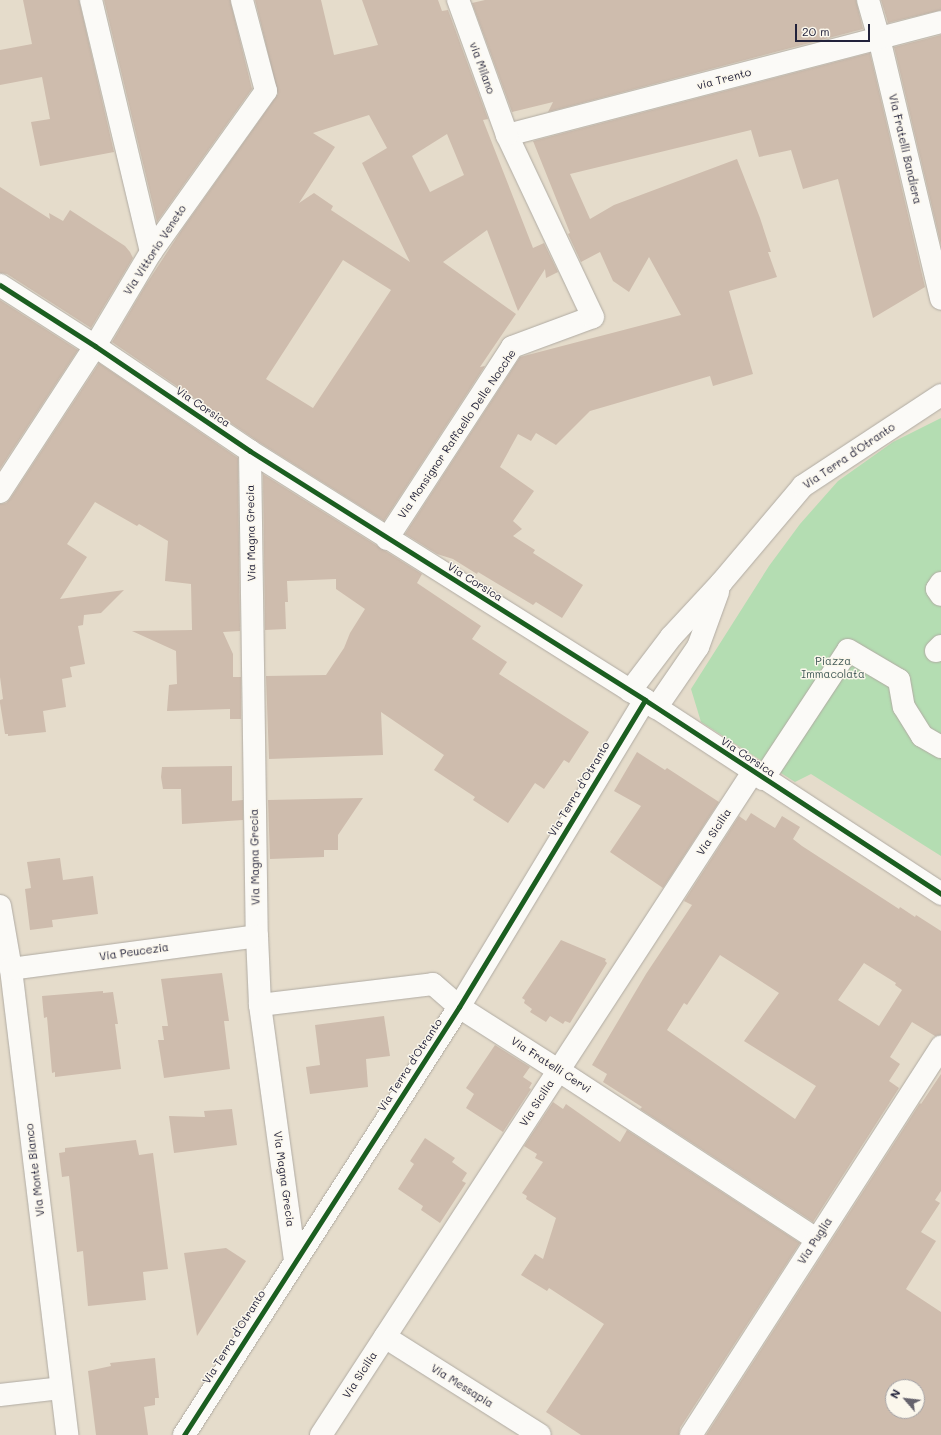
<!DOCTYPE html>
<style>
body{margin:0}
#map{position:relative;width:941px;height:1435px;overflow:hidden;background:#e5dccb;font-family:Mali,sans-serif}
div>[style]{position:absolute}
.green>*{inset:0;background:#b4ddb2}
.building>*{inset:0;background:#cebcad}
.roads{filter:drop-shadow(0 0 1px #b0aba3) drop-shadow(0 0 1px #b0aba3)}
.minor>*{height:22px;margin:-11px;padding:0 11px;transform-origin:11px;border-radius:11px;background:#fbfaf7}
.cycleway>*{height:5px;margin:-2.5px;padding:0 2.5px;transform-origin:2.5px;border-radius:2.5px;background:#1b5e20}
span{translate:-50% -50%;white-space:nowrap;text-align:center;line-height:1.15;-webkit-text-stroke:3px #fbf7ec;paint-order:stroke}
.street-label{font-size:11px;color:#22223b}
.park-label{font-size:11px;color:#425a58}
.north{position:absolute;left:885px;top:1379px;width:40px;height:40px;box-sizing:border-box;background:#fbf7ec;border:1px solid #a4a2a5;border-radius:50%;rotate:298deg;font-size:11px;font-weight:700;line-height:16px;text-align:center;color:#22223b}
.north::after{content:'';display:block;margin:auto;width:14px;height:18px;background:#66636d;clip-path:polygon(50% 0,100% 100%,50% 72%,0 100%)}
.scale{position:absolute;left:795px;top:24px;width:75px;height:18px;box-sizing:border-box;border:2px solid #22223b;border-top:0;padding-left:5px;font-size:12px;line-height:14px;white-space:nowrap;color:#22223b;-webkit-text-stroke:3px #fbf7ec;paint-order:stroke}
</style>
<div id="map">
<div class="green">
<div style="clip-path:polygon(941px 418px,941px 856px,811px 774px,795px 782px,701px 722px,691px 689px,769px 566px,800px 524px,838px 481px,893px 442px)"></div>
</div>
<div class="building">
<div style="clip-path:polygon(23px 0,79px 0,114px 152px,40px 166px,31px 122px,50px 119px,42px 77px,0 85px,0 50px,32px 44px)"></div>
<div style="clip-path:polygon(104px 0,230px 0,252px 89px,157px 222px)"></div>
<div style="clip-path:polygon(evenodd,255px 0,321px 0,334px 55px,378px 45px,362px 0,438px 0,442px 11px,448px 10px,488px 119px,483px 120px,533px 248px,544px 243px,558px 272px,546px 278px,545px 269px,518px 311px,487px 230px,443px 262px,516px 314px,480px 367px,485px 366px,384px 521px,257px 441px,112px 342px,145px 286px,181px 231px,278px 94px,255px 0,369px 115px,387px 148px,362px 163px,410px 262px,331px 210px,333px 206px,314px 193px,299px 203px,335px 147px,313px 133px,369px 115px,255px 0,447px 134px,464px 175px,430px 192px,412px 156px,447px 134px,255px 0,343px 260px,391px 290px,313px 408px,266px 379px,343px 260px)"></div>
<div style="clip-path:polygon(485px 0,856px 0,863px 29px,548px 112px,553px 102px,512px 112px,472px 3px)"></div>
<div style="clip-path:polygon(881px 0,941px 0,941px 10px,888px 23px)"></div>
<div style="clip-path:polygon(941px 35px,941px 245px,894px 47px)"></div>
<div style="clip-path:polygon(870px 53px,925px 287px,873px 318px,838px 179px,803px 189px,791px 150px,759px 157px,751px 130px,570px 174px,590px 219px,614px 205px,737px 159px,760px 218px,771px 252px,768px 252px,777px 277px,729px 291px,753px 374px,713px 386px,710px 376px,590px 411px,556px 445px,536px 433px,531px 441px,518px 434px,500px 467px,534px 491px,513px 521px,522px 529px,513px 536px,535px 550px,533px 553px,583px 585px,562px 618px,536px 602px,533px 605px,478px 572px,477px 574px,453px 559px,437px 554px,405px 534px,520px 357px,681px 315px,649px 257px,629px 292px,613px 281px,600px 252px,581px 262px,568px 234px,570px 233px,533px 141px)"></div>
<div style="clip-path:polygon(0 187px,50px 219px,49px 213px,63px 221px,70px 210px,125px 246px,130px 252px,133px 258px,91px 328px,7px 274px,0 273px)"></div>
<div style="clip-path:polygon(0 300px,78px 350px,0 469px)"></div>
<div style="clip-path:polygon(99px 363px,238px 458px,240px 631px,223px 632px,233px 654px,233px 677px,241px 677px,241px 719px,230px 719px,230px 709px,167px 711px,169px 685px,177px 684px,176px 651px,132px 631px,192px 630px,191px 584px,165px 581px,168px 541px,139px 524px,137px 526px,95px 502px,67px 544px,87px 557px,60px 599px,124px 590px,101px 613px,84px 615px,83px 625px,78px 626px,85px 664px,70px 667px,72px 677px,62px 679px,66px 707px,43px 711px,46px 732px,8px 736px,8px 734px,5px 734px,0 703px,0 700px,3px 699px,0 677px,0 504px,6px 503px,10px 499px)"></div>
<div style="clip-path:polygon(263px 474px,422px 574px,417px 583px,481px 626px,472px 639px,507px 662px,499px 674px,589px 732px,569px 763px,564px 760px,544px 789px,535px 783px,508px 823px,473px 800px,475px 797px,434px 770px,444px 755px,381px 712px,383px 755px,269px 759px,266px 676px,326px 675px,344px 648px,350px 633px,365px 609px,336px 589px,336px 579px,287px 581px,288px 602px,285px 602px,286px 629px,265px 630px)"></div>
<div style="clip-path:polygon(637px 752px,665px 770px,667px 768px,719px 802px,663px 888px,610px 852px,641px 806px,614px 791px)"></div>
<div style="clip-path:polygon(232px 766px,232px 801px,243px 800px,243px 820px,182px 824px,181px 789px,163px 789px,161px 777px,162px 767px)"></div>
<div style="clip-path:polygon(363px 798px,338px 835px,338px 850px,324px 850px,324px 857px,270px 859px,268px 800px)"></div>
<div style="clip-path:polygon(evenodd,751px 813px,775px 828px,782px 816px,800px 827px,793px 839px,802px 846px,899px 909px,900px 907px,915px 917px,916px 915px,941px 931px,941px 1035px,935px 1036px,912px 1022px,890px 1057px,900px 1064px,889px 1081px,899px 1088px,813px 1222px,640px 1109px,642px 1107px,603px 1082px,607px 1074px,592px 1065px,646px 974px,692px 905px,684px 901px,739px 816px,746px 821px,751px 813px,720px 955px,779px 993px,744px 1041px,816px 1086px,795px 1119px,667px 1030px,684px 1003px,687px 1005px,720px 955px,751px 813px,864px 963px,896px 983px,895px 985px,902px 990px,879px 1026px,838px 1000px,864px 963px)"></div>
<div style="clip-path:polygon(60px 858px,63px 880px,93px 876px,98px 914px,52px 920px,53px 927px,30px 930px,25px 889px,31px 888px,27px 862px)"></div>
<div style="clip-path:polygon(561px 940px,606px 959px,605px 961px,607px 963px,570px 1023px,565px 1021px,563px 1024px,550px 1016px,546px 1022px,530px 1012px,532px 1009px,524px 1003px,525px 1000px,522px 998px)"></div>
<div style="clip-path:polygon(222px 973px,229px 1021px,224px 1021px,230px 1069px,164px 1078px,158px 1040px,164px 1040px,162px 1026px,168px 1026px,161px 979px)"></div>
<div style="clip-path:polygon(103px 991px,103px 993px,113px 992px,118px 1024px,115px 1024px,121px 1069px,55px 1077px,55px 1072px,52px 1073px,47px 1017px,44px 1018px,42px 996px)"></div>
<div style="clip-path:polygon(384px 1016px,390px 1056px,366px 1059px,368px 1087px,310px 1094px,306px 1067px,320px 1065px,315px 1025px)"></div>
<div style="clip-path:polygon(495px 1045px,530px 1067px,523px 1077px,532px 1083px,529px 1088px,531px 1089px,503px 1132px,466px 1108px,474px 1094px,466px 1088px)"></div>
<div style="clip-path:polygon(evenodd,941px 1074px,941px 1191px,935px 1200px,940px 1203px,921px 1232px,936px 1241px,906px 1289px,941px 1312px,941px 1435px,706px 1435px,920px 1103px,921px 1104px,941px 1074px,893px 1387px,917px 1387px,917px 1411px,893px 1411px,893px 1387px)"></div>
<div style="clip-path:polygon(553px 1102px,563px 1109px,566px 1104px,620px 1142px,627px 1130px,800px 1243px,680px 1428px,679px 1435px,581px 1435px,546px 1412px,604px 1324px,549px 1288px,547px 1291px,521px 1275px,535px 1254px,543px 1259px,556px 1218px,526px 1199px,527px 1196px,522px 1193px,543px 1162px,535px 1158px,537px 1154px,524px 1146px)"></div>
<div style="clip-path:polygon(232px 1109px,237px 1145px,174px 1153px,169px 1116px,205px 1117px,204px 1111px)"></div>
<div style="clip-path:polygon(425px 1138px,455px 1158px,452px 1162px,467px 1173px,462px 1181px,466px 1183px,440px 1223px,421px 1210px,423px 1206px,398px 1189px,414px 1164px,410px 1161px)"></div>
<div style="clip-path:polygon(136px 1140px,139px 1155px,153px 1153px,168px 1269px,143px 1272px,146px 1300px,88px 1306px,83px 1251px,77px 1252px,69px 1176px,62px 1177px,59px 1153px,65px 1152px,65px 1148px)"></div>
<div style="clip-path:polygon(226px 1248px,246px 1261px,197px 1336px,184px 1253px)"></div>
<div style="clip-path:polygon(155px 1358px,159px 1398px,155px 1398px,155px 1405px,144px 1407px,148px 1435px,96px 1435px,88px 1371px,111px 1366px,110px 1363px)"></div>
</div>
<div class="roads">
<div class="minor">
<div style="left:91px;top:0;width:259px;rotate:76.6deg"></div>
<div style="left:868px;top:0;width:40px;rotate:74deg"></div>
<div style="left:879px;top:38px;width:268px;rotate:76.6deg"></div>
<div style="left:507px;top:135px;width:448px;rotate:-14.6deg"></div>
<div style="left:0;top:285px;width:113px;rotate:32.7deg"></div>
<div style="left:95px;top:346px;width:187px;rotate:34.1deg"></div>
<div style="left:250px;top:451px;width:467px;rotate:32.2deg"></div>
<div style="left:645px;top:700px;width:354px;rotate:33.2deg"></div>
<div style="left:250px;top:451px;width:485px;rotate:89.2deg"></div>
<div style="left:257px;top:936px;width:69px;rotate:87.5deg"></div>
<div style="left:260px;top:1005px;width:257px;rotate:82.2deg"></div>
<div style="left:0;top:492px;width:174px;rotate:-56.9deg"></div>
<div style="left:95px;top:346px;width:109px;rotate:-59.2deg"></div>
<div style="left:151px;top:252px;width:198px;rotate:-54.5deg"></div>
<div style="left:266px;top:91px;width:94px;rotate:-104.8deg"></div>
<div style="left:387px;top:539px;width:229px;rotate:-56.9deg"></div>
<div style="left:512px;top:347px;width:86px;rotate:-20.3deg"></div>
<div style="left:593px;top:317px;width:201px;rotate:-115.3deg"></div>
<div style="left:507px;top:135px;width:144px;rotate:-109.9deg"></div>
<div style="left:941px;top:583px;width:7px;rotate:124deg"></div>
<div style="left:937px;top:589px;width:7px;rotate:56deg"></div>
<div style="left:936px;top:651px;width:7px;rotate:-45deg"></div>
<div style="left:630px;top:691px;width:68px;rotate:-52.8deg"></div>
<div style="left:671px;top:637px;width:74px;rotate:-47.2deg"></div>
<div style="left:721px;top:583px;width:127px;rotate:-49.8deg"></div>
<div style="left:803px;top:486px;width:165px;rotate:-33.4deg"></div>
<div style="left:656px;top:708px;width:74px;rotate:-55.5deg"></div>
<div style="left:698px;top:647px;width:59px;rotate:-70deg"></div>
<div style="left:763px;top:779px;width:154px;rotate:-56.6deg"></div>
<div style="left:848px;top:650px;width:59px;rotate:30.5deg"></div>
<div style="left:899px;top:680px;width:27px;rotate:80deg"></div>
<div style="left:904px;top:707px;width:34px;rotate:58deg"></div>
<div style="left:922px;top:736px;width:22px;rotate:30deg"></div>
<div style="left:0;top:906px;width:64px;rotate:80.1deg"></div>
<div style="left:11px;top:969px;width:469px;rotate:83.1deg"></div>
<div style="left:11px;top:969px;width:248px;rotate:-7.6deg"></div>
<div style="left:260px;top:1005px;width:174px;rotate:-6.9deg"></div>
<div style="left:433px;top:984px;width:35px;rotate:41deg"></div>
<div style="left:459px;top:1007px;width:117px;rotate:32.5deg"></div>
<div style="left:558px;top:1070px;width:308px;rotate:33.2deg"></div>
<div style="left:385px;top:1337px;width:183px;rotate:32.3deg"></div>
<div style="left:0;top:1395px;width:61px;rotate:-6.5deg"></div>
<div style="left:184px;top:1435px;width:509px;rotate:-57.28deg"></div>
<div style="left:459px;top:1007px;width:359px;rotate:-58.8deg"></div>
<div style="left:321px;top:1435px;width:791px;rotate:-56.91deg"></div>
<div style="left:691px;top:1435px;width:462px;rotate:-57.2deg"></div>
</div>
</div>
<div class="cycleway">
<div style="left:0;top:285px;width:113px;rotate:32.7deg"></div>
<div style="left:95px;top:346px;width:187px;rotate:34.1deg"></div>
<div style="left:250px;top:451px;width:467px;rotate:32.2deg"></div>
<div style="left:645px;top:700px;width:354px;rotate:33.2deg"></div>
<div style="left:184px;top:1435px;width:509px;rotate:-57.28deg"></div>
<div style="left:459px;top:1007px;width:359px;rotate:-58.8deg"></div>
</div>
<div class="street-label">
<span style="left:482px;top:68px;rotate:70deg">via Milano</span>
<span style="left:724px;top:79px;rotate:-15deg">via Trento</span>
<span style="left:905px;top:149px;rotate:77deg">Via Fratelli Bandiera</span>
<span style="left:155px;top:250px;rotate:-57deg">Via Vittorio Veneto</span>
<span style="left:203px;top:407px;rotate:34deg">Via Corsica</span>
<span style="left:457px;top:434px;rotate:-56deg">Via Monsignor Raffaello Delle Nocche</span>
<span style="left:849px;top:456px;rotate:-34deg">Via Terra d'Otranto</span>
<span style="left:251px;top:533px;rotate:-91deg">Via Magna Grecia</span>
<span style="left:475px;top:582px;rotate:32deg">Via Corsica</span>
<span style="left:748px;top:757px;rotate:33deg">Via Corsica</span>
<span style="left:579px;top:789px;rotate:-59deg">Via Terra d'Otranto</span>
<span style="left:714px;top:832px;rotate:-57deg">Via Sicilia</span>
<span style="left:255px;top:857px;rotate:-91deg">Via Magna Grecia</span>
<span style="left:134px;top:952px;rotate:-8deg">Via Peucezia</span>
<span style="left:410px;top:1065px;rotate:-57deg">Via Terra d'Otranto</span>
<span style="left:551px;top:1065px;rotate:33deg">Via Fratelli Cervi</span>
<span style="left:537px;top:1103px;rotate:-57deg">Via Sicilia</span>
<span style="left:35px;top:1170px;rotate:-97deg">Via Monte Bianco</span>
<span style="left:284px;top:1179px;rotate:82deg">Via Magna Grecia</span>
<span style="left:815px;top:1241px;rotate:-57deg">Via Puglia</span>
<span style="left:234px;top:1337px;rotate:-58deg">Via Terra d'Otranto</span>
<span style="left:360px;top:1375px;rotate:-57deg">Via Sicilia</span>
<span style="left:462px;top:1386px;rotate:32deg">Via Messapia</span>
</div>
<div class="park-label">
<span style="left:833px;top:668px">Piazza<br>Immacolata</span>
</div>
<div class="north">N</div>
<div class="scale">20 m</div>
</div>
